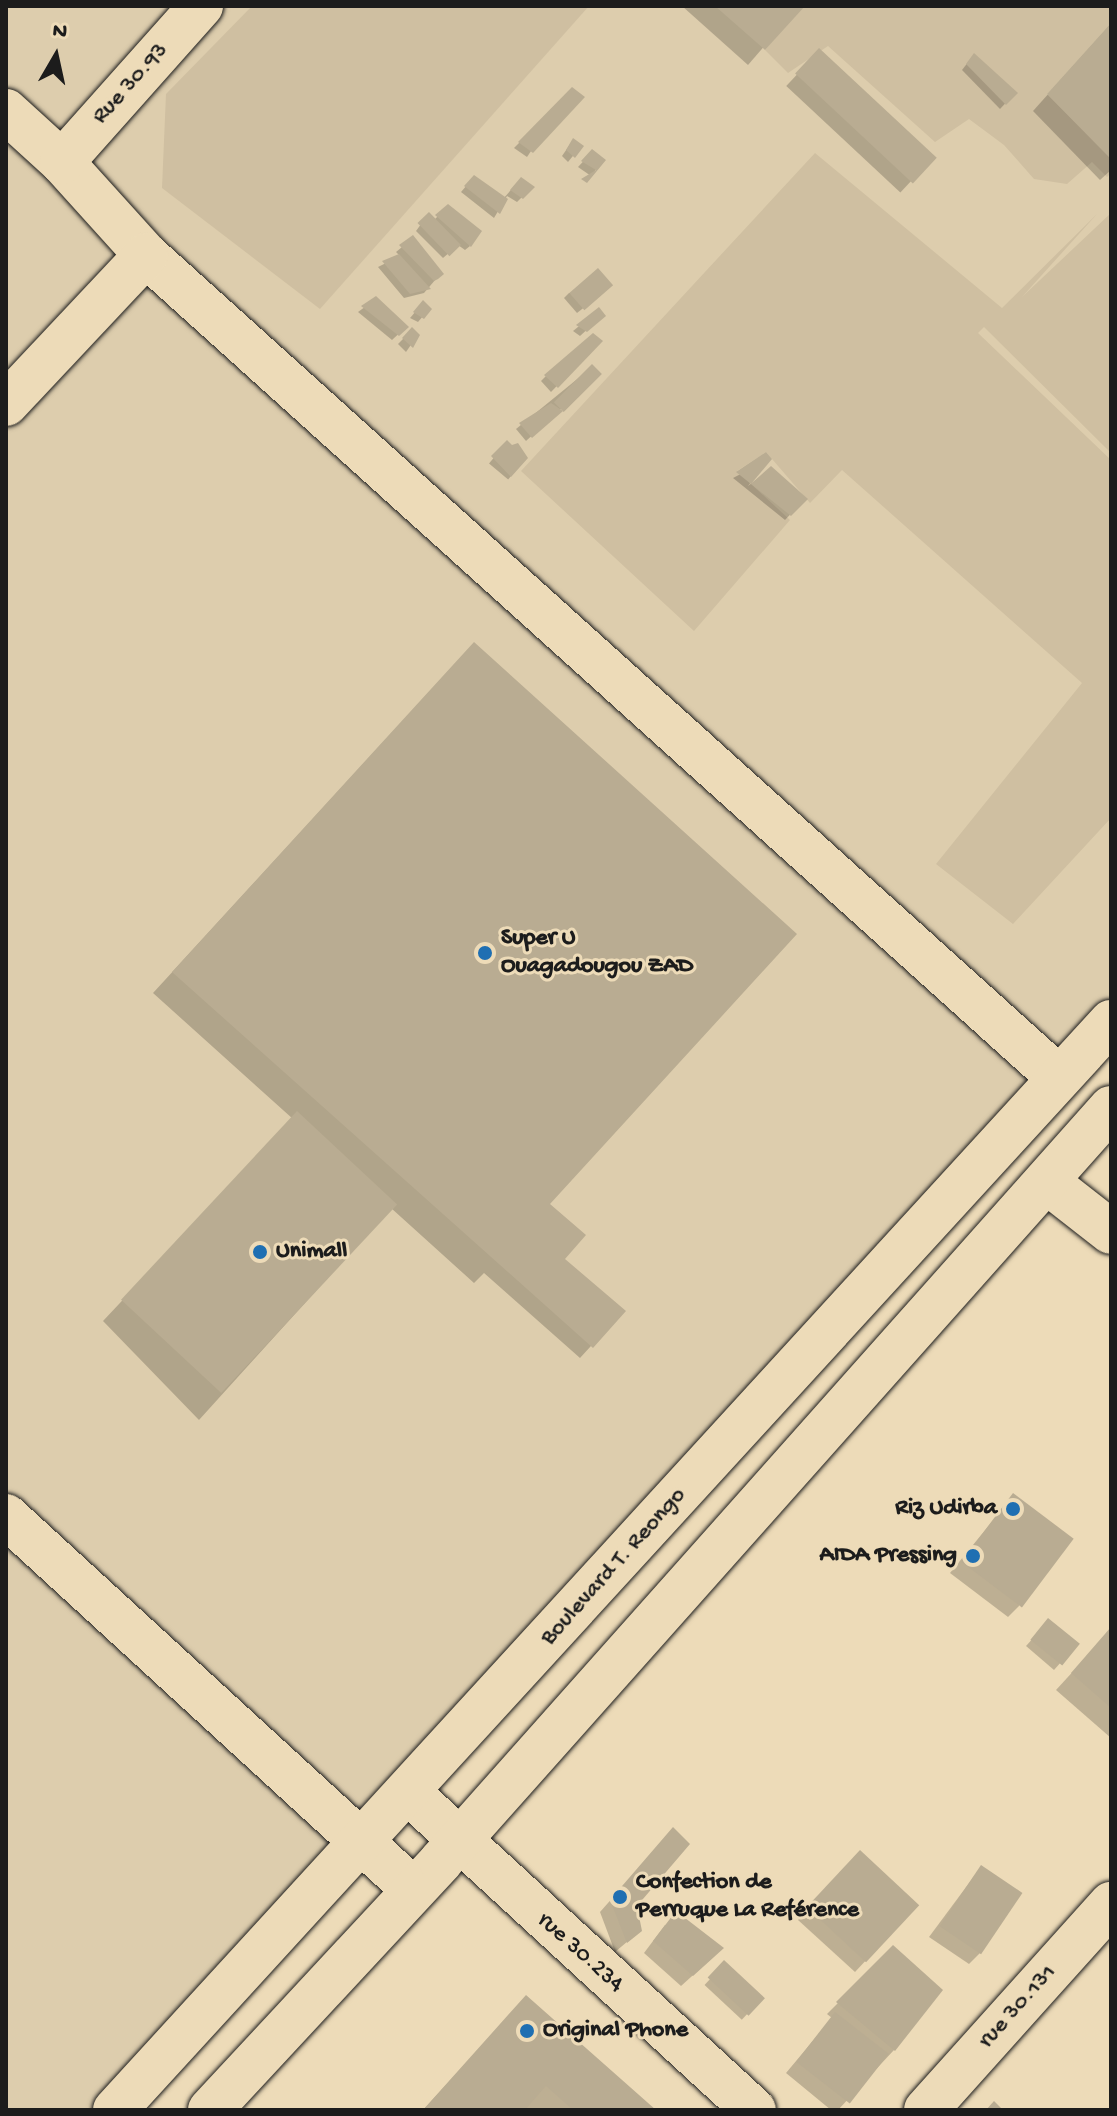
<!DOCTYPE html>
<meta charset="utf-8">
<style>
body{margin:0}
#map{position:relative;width:1117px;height:2116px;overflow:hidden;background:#eddbb8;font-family:"Gochi Hand",sans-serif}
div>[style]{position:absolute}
.built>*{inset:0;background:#ddcdad}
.green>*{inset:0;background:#cfbfa1}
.shadow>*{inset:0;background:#0003;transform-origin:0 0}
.building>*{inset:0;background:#b9ac92;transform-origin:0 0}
.roads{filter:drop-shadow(0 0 2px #1c1c1c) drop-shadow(0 0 2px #1c1c1c)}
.street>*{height:44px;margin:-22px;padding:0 22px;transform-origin:22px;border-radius:22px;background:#eddbb8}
.primary>*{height:44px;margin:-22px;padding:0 22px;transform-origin:22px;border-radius:22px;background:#eddbb8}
.dots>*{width:22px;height:22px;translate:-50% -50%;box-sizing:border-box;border:4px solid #eddbb8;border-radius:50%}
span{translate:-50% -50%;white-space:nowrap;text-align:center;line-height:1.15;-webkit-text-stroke:6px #eddbb8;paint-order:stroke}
.street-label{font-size:24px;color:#1c1c1c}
.poi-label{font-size:24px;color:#1c1c1c;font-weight:700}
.left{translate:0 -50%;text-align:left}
.right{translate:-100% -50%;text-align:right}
.frame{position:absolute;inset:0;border:8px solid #1c1c1c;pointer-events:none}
.north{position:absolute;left:16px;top:16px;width:80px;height:80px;-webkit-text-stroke:6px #eddbb8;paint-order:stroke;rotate:9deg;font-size:22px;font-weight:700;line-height:32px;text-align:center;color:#1c1c1c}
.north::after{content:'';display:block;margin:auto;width:28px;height:36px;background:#1c1c1c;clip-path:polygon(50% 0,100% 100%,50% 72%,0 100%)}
</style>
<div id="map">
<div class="built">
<div style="clip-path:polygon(6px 6px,1111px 6px,1111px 1022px,128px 2110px,6px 2110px)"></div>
</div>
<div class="green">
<div style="clip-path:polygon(252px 6px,589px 6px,320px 309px,162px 188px,166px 94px)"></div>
<div style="clip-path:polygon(801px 6px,1111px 6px,1111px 23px,1047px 94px,1111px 159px,1111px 173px,1107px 177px,1092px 162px,1067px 184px,1034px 179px,1004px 145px,969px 119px,935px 142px,828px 46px,788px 73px,765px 50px)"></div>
<div style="clip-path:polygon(815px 153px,1002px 308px,1097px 214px,1022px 297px,1111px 213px,1111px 453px,984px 327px,978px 333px,1111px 460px,1111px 818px,1013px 924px,936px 864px,1082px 683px,842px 470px,810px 503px,766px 452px,737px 471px,790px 520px,694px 631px,521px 471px)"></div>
</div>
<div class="shadow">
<div style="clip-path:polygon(682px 6px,799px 6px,748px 65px)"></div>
<div style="clip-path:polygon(1111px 24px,1111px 170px,1100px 180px,1033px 111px)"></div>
<div style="left:819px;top:51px;width:156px;height:48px;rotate:43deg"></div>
<div style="clip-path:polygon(969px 61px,1015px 93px,1000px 109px,962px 70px)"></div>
<div style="clip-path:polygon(572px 90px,527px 157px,514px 148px)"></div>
<div style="clip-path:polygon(573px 140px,581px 146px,568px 162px,562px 156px)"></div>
<div style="clip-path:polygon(592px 152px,603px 160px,591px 176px,578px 167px)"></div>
<div style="clip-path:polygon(474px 177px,504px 198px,516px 184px,532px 187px,517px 202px,507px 196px,494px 218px,461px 192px)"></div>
<div style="clip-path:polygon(448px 206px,470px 246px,465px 250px,458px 245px,443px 258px,416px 231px,424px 220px,434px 220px)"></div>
<div style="clip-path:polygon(413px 238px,436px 279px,424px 293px,404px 298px,378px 267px,400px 256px,396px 252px)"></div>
<div style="clip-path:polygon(606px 290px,577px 313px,564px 298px,569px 293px)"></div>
<div style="clip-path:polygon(376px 299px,406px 327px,392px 340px,358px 312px)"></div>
<div style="clip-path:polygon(423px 303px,429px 309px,418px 322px,410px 318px)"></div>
<div style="clip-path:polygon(599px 310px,603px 315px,580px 336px,573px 331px)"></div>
<div style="clip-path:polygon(412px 330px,417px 336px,406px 352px,398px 344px)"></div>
<div style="clip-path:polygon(600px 341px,551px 392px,541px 381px,546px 376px)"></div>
<div style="clip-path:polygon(592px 367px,599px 374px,526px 441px,516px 429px)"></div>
<div style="left:507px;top:442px;width:25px;height:28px;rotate:40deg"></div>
<div style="clip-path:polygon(769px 459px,748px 486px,771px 468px,805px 499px,785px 520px,733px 478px)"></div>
<div style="clip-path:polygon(454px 665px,542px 1211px,562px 1259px,623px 1311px,580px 1358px,484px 1273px,474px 1283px,391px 1208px,199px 1420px,103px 1321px,293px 1119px,153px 993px)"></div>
<div style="clip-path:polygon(1013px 1496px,1019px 1606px,1008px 1617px,950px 1573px)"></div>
<div style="clip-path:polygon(1044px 1626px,1077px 1644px,1054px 1670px,1026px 1646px)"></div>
<div style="clip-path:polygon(1111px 1630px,1111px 1738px,1056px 1690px)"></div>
<div style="clip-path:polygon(663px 1841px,635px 1905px,640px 1931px,615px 1952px,600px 1912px)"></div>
<div style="clip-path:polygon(850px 1864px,918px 1905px,855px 1972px,798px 1920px)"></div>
<div style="clip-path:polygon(981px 1867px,980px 1953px,969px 1964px,929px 1937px)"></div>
<div style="clip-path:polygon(665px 1925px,711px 1959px,681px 1986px,644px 1953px)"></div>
<div style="clip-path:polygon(893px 1948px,940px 1990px,894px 2050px,838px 2110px,831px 2110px,786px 2073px,832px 2018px,827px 2014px)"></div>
<div style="left:725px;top:1963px;width:51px;height:30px;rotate:43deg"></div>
<div style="clip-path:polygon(526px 1998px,653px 2110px,423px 2110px)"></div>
</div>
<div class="building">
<div style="clip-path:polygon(715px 6px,805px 6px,765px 50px)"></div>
<div style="clip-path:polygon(1111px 23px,1111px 159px,1047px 94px)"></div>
<div style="left:819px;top:48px;width:161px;height:35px;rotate:43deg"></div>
<div style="clip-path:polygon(974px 53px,1018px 93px,1006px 105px,966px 64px)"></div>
<div style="clip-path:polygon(572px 87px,585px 97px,533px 153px,518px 142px)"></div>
<div style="clip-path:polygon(573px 138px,584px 146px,575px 158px,566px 150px)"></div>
<div style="clip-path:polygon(592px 149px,606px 160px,587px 183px,581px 179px,596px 170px,581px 161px)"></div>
<div style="clip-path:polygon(474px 175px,508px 199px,500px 214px,464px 186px)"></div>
<div style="clip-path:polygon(521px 177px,535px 187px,523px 199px,510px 190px)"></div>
<div style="clip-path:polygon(448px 204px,482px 231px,471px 247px,435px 215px)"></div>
<div style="left:429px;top:212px;width:46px;height:16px;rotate:46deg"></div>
<div style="clip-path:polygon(413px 235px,444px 274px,438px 279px,434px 281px,399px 245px)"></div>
<div style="clip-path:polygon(399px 254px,431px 289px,410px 294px,382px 261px)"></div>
<div style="left:598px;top:268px;width:23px;height:38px;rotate:49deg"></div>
<div style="clip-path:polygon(376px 296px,409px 327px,399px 336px,361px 306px)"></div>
<div style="clip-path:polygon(423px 300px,432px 309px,424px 319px,413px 312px)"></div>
<div style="clip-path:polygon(599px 307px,606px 316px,587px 332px,576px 325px)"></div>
<div style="clip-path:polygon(412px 327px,420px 335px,413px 348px,402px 338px)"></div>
<div style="clip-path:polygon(593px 333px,603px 341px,558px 388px,544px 375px)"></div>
<div style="left:592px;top:364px;width:14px;height:54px;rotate:45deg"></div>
<div style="clip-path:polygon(551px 403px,563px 411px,532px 438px,519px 423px)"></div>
<div style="clip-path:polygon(507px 440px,512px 445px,518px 443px,528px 458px,511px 477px,491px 456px)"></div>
<div style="clip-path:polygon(766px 452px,772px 459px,751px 484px,736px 472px)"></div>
<div style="clip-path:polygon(771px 466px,808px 499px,791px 516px,751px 484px)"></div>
<div style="clip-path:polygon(474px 642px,797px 934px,550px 1204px,586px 1235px,565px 1259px,626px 1311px,593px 1348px,172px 972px)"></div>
<div style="left:297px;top:1111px;width:137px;height:258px;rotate:43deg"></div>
<div style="left:1013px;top:1493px;width:76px;height:86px;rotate:37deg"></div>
<div style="left:1048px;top:1618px;width:41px;height:28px;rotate:39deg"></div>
<div style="clip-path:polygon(1111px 1627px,1111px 1708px,1071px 1673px)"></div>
<div style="clip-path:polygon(673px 1827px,690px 1844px,637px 1906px,642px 1931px,627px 1943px,610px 1900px)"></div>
<div style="left:860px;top:1850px;width:81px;height:78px;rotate:43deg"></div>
<div style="left:981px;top:1865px;width:50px;height:74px;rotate:34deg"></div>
<div style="clip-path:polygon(676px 1911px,724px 1948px,693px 1976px,653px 1941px)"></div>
<div style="clip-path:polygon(893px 1945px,943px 1990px,895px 2051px,836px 2002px)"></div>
<div style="left:724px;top:1960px;width:56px;height:24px;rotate:43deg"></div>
<div style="clip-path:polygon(526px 1995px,656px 2110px,573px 2110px,546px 2086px,525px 2110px,423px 2110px)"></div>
<div style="left:835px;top:2012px;width:68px;height:63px;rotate:38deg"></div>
<div style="clip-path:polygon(994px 2101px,1003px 2110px,986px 2110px)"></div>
</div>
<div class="roads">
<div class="street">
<div style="left:6px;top:111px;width:76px;rotate:42.3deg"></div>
<div style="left:62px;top:162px;width:125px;rotate:47.9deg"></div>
<div style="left:146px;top:255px;width:1229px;rotate:42.03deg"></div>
<div style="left:62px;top:162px;width:209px;rotate:-48.3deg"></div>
<div style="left:6px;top:404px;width:204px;rotate:-46.8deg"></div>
<div style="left:1047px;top:1182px;width:81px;rotate:38deg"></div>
<div style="left:6px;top:1516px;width:553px;rotate:42.51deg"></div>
<div style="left:408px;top:1792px;width:470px;rotate:42.6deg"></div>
<div style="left:926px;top:2110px;width:277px;rotate:-48.1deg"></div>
</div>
<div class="primary">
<div style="left:115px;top:2110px;width:1475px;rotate:-47.53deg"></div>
<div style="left:210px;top:2110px;width:340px;rotate:-47.1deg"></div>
<div style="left:441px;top:1861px;width:1008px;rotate:-48.34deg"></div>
</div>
</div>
<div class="dots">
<div style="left:485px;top:953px;background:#1f6fb2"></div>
<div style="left:260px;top:1252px;background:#1f6fb2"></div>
<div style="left:1013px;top:1509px;background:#1f6fb2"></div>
<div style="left:973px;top:1556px;background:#1f6fb2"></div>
<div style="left:620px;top:1897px;background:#1f6fb2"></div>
<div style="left:527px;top:2031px;background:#1f6fb2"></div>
</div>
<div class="street-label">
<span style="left:131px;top:84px;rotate:-48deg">Rue 30.93</span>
<span style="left:614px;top:1567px;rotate:-48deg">Boulevard T. Reongo</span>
<span style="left:580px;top:1953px;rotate:42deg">rue 30.234</span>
<span style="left:1018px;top:2007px;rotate:-48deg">rue 30.131</span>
</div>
<div class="poi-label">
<span class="left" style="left:501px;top:953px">Super U<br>Ouagadougou ZAD</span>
<span class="left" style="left:276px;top:1252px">Unimall</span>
<span class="right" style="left:997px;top:1509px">Riz Udirba</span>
<span class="right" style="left:957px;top:1556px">AIDA Pressing</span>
<span class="left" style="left:636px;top:1897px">Confection de<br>Perruque La Reférence</span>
<span class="left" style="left:543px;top:2031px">Original Phone</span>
</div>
<div class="frame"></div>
<div class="north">N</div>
</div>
